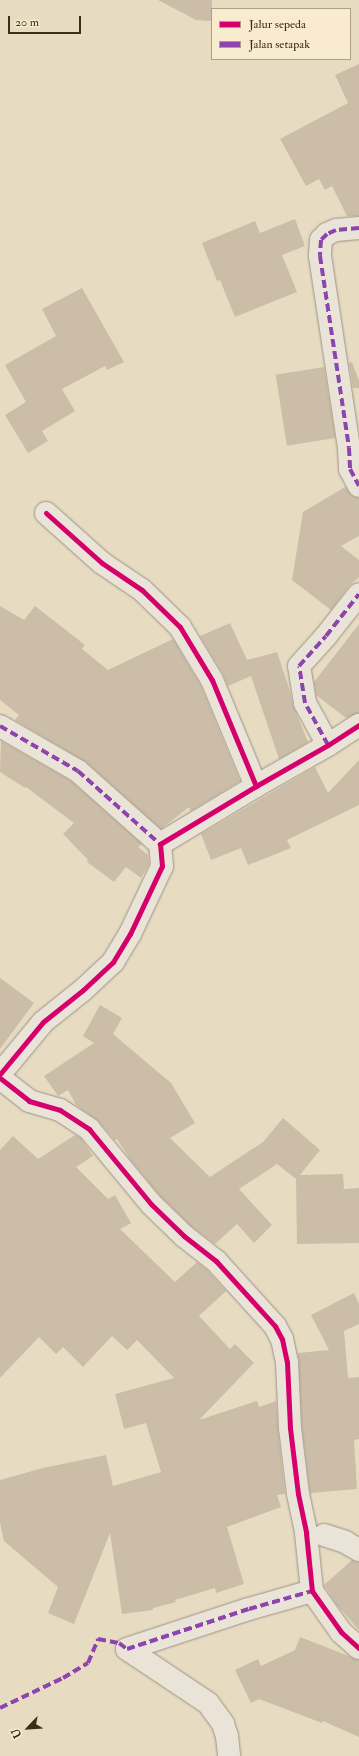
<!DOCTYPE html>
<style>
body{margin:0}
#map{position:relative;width:359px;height:1756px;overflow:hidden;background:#e7dcc2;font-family:"IM FELL Double Pica",serif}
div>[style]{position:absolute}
.building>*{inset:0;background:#ccbda8;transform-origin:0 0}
.roads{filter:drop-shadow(0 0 1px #9c9382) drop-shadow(0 0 1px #9c9382)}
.street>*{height:22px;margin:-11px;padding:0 11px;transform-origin:11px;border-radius:11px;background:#eae4d8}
.quiet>*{height:4px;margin-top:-2px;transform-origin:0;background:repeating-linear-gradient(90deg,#8e44ad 0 8px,transparent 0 12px)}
.cycleway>*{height:5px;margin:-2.5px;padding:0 2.5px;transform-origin:2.5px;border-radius:2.5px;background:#d6006c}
span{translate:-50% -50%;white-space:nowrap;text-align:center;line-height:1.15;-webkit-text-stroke:3.5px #f9ecce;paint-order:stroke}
.legend{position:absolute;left:211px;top:8px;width:140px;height:52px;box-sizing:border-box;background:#f9ecce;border:1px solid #aea086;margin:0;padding:5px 7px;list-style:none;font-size:12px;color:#3e2d19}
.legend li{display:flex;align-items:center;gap:8px;height:20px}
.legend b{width:20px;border:1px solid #aea086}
.north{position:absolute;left:8px;top:1708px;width:40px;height:40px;-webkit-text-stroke:3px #f9ecce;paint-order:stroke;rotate:245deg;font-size:11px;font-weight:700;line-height:16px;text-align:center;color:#3e2d19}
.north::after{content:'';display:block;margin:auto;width:14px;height:18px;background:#3e2d19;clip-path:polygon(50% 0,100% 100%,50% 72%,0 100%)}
.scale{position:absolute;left:8px;top:16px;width:73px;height:18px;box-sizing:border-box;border:2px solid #3e2d19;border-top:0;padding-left:5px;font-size:12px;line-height:14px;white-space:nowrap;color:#3e2d19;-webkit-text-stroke:3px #f9ecce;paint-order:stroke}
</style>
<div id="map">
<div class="building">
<div style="clip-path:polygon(158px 0,212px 0,212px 21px,196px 20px)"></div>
<div style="clip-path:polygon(359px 64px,359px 216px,347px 216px,332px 186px,325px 190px,319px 179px,306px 186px,280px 139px,348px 103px,335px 75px)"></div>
<div style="clip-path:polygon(295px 219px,305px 246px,282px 255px,297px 292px,235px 317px,220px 280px,217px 281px,202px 243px,255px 221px,260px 233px)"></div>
<div style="clip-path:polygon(82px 288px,124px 362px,107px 370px,105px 366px,62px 389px,75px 411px,42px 431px,48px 441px,28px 453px,5px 415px,26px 402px,5px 365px,56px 336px,42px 309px)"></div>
<div style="clip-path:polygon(352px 362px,359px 381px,359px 388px,353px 388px,349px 363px)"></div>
<div style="left:324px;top:367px;width:72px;height:49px;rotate:81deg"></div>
<div style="clip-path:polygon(345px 487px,352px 496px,359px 498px,359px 536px,341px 546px,359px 560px,359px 577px,349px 586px,331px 610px,292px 580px,303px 512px)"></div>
<div style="clip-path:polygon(0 606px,24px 620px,35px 606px,85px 645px,82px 649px,108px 670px,173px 639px,201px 686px,240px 781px,191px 811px,189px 807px,161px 829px,86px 762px,15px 720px,19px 715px,0 700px)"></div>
<div style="clip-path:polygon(230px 623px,247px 660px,277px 652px,290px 691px,293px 705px,308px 742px,279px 759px,251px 676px,228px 686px,223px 674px,200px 636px)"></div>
<div style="clip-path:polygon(359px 624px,359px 713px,346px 718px,316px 695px,314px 682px)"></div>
<div style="clip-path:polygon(1px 741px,71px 781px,142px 844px,138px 847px,148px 855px,149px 864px,141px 878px,126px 867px,114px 882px,87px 862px,88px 860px,63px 834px,74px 823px,26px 787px,25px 788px,0 772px)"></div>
<div style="clip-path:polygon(359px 760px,359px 805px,287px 840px,291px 848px,248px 865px,241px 848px,211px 860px,201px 834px,315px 767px,328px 793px)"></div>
<div style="clip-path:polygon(0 978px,34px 1003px,0 1049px)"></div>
<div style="clip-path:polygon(100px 1005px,122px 1018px,113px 1034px,171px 1083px,195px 1123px,170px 1138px,210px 1177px,263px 1142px,283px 1118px,320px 1150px,300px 1175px,343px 1174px,344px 1189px,359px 1188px,359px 1243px,297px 1244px,296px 1179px,277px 1164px,239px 1189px,272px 1225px,254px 1243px,237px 1224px,215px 1244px,192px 1227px,160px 1196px,130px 1159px,117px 1139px,115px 1140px,98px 1121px,76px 1105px,68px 1090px,58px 1096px,44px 1076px,94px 1043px,83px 1036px)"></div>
<div style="clip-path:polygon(75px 1135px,81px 1138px,93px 1156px,76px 1167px,108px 1199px,115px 1195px,131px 1223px,120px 1229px,175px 1282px,197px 1262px,207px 1270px,226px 1291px,199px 1316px,230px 1349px,235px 1344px,254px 1363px,199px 1420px,257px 1401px,259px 1407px,276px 1401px,278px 1430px,285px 1494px,277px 1495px,281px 1507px,227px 1527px,244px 1584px,216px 1593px,215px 1588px,175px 1600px,176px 1602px,153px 1608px,153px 1610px,122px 1614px,110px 1533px,74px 1624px,48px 1613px,58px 1587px,4px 1541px,0 1523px,0 1480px,43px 1468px,106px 1455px,113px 1486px,161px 1472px,146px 1423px,124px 1429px,115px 1394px,174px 1378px,137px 1340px,127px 1350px,112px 1336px,83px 1367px,63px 1347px,56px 1354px,39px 1337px,0 1378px,0 1150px,13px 1136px,38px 1159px)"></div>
<div style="clip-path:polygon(354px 1293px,359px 1304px,359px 1324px,344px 1331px,348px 1378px,359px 1377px,359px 1439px,354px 1440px,357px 1489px,310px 1493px,302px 1427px,298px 1353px,329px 1350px,311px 1315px)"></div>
<div style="clip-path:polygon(352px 1560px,359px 1562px,359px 1630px,337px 1605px,324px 1585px)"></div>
<div style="clip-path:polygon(300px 1637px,359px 1660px,359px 1737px,323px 1721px,322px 1723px,259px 1699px,251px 1703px,235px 1670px,258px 1659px,261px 1666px,295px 1650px)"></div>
</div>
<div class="roads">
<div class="street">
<div style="left:359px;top:228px;width:23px;rotate:175deg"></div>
<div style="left:336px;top:230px;width:10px;rotate:156deg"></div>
<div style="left:327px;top:234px;width:8px;rotate:135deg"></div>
<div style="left:321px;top:240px;width:16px;rotate:94deg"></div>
<div style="left:320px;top:256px;width:194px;rotate:81.4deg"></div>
<div style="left:349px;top:448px;width:21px;rotate:87deg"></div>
<div style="left:350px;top:469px;width:19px;rotate:62deg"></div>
<div style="left:46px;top:513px;width:75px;rotate:41.8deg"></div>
<div style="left:102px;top:563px;width:48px;rotate:34deg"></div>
<div style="left:142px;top:590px;width:53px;rotate:44.2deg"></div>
<div style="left:180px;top:627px;width:62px;rotate:58.9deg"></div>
<div style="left:212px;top:680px;width:115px;rotate:67.5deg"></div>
<div style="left:0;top:726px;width:90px;rotate:30deg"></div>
<div style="left:78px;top:771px;width:110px;rotate:41.7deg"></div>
<div style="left:328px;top:745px;width:48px;rotate:-118.7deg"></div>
<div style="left:305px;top:703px;width:37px;rotate:-99deg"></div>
<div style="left:299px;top:666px;width:40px;rotate:-48deg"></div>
<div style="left:326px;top:636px;width:53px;rotate:-51.8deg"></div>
<div style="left:0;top:1074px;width:67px;rotate:-50.4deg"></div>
<div style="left:43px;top:1022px;width:51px;rotate:-38.7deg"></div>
<div style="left:83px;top:990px;width:41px;rotate:-43deg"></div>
<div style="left:113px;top:962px;width:33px;rotate:-59deg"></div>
<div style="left:130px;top:934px;width:75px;rotate:-64.8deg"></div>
<div style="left:162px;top:866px;width:22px;rotate:-95deg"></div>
<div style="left:160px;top:844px;width:112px;rotate:-31.1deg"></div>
<div style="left:256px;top:786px;width:83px;rotate:-29.7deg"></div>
<div style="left:328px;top:745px;width:37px;rotate:-33deg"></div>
<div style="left:0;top:1078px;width:37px;rotate:38deg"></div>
<div style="left:29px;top:1101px;width:32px;rotate:16deg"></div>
<div style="left:60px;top:1110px;width:35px;rotate:33deg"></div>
<div style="left:89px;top:1129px;width:97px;rotate:50.4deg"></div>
<div style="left:151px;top:1204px;width:46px;rotate:44.1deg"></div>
<div style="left:184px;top:1236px;width:41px;rotate:38deg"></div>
<div style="left:216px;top:1261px;width:88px;rotate:47.8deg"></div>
<div style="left:275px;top:1326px;width:15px;rotate:62deg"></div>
<div style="left:282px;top:1339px;width:24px;rotate:78deg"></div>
<div style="left:287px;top:1362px;width:66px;rotate:87.4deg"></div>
<div style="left:290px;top:1428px;width:66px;rotate:83.1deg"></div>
<div style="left:298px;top:1494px;width:40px;rotate:78deg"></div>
<div style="left:306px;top:1533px;width:58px;rotate:84.1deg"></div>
<div style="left:312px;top:1591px;width:50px;rotate:54.7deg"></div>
<div style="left:341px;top:1632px;width:24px;rotate:42deg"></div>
<div style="left:324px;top:1535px;width:22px;rotate:18deg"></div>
<div style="left:345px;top:1542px;width:16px;rotate:30deg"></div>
<div style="left:127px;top:1649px;width:128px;rotate:-18.2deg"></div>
<div style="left:249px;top:1609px;width:66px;rotate:-15.9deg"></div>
<div style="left:127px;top:1649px;width:97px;rotate:33.7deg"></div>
<div style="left:208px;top:1703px;width:26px;rotate:54deg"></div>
<div style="left:223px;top:1724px;width:13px;rotate:72deg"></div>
<div style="left:227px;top:1736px;width:20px;rotate:84deg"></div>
</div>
</div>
<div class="quiet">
<div style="left:359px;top:228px;width:23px;rotate:175deg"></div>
<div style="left:336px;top:230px;width:10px;rotate:156deg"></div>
<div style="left:327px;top:234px;width:8px;rotate:135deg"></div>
<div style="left:321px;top:240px;width:16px;rotate:94deg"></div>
<div style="left:320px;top:256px;width:194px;rotate:81.4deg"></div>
<div style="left:349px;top:448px;width:21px;rotate:87deg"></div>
<div style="left:350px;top:469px;width:19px;rotate:62deg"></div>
<div style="left:0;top:726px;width:90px;rotate:30deg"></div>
<div style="left:78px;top:771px;width:110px;rotate:41.7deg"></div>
<div style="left:328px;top:745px;width:48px;rotate:-118.7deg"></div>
<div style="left:305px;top:703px;width:37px;rotate:-99deg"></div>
<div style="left:299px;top:666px;width:40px;rotate:-48deg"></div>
<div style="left:326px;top:636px;width:53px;rotate:-51.8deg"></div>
<div style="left:0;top:1708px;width:70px;rotate:-25.5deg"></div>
<div style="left:63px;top:1678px;width:29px;rotate:-31deg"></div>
<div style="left:88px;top:1663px;width:26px;rotate:-67deg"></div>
<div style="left:98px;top:1639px;width:21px;rotate:11deg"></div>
<div style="left:119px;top:1643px;width:10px;rotate:37deg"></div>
<div style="left:127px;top:1649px;width:128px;rotate:-18.2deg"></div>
<div style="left:249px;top:1609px;width:66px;rotate:-15.9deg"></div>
</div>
<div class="cycleway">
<div style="left:46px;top:513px;width:75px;rotate:41.8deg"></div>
<div style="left:102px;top:563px;width:48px;rotate:34deg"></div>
<div style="left:142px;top:590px;width:53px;rotate:44.2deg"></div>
<div style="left:180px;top:627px;width:62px;rotate:58.9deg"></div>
<div style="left:212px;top:680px;width:115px;rotate:67.5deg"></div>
<div style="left:0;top:1074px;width:67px;rotate:-50.4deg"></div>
<div style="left:43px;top:1022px;width:51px;rotate:-38.7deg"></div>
<div style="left:83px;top:990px;width:41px;rotate:-43deg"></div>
<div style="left:113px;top:962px;width:33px;rotate:-59deg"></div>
<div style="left:130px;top:934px;width:75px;rotate:-64.8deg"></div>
<div style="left:162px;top:866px;width:22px;rotate:-95deg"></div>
<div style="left:160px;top:844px;width:112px;rotate:-31.1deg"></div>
<div style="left:256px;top:786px;width:83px;rotate:-29.7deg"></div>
<div style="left:328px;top:745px;width:37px;rotate:-33deg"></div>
<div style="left:0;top:1078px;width:37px;rotate:38deg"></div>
<div style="left:29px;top:1101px;width:32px;rotate:16deg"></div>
<div style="left:60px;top:1110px;width:35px;rotate:33deg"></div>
<div style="left:89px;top:1129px;width:97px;rotate:50.4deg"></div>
<div style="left:151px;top:1204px;width:46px;rotate:44.1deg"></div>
<div style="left:184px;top:1236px;width:41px;rotate:38deg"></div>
<div style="left:216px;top:1261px;width:88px;rotate:47.8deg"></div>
<div style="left:275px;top:1326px;width:15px;rotate:62deg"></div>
<div style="left:282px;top:1339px;width:24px;rotate:78deg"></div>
<div style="left:287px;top:1362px;width:66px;rotate:87.4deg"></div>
<div style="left:290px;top:1428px;width:66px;rotate:83.1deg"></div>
<div style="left:298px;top:1494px;width:40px;rotate:78deg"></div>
<div style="left:306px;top:1533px;width:58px;rotate:84.1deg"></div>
<div style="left:312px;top:1591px;width:50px;rotate:54.7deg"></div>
<div style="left:341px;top:1632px;width:24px;rotate:42deg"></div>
</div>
<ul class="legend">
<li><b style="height:5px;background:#d6006c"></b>Jalur sepeda</li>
<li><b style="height:5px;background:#8e44ad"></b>Jalan setapak</li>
</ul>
<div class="north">U</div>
<div class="scale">20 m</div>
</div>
